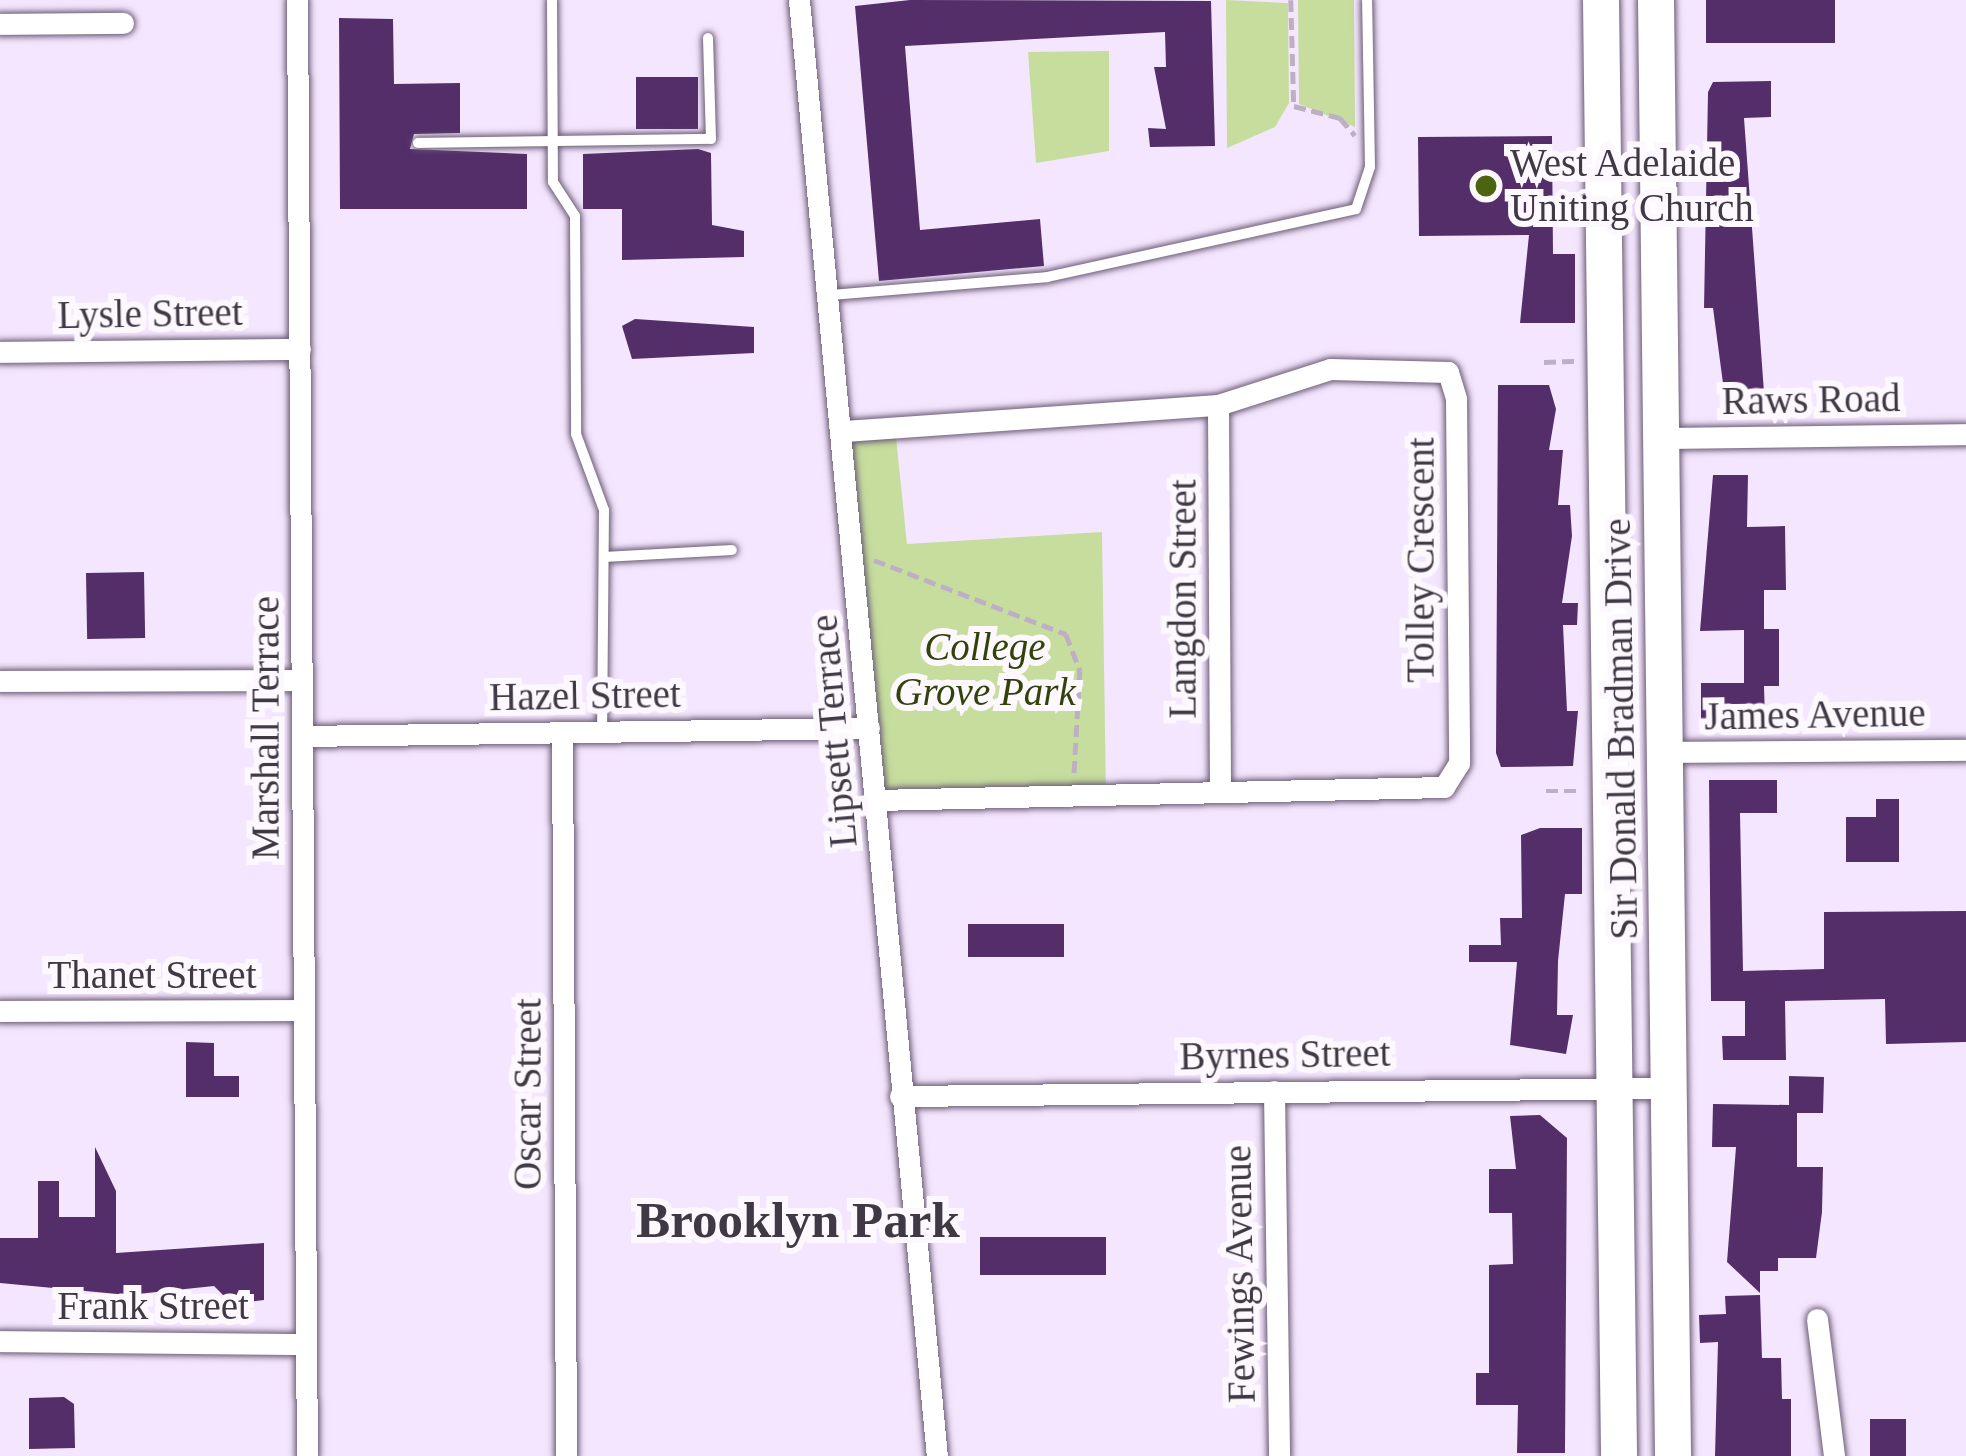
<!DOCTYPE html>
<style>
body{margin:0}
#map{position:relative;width:1966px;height:1456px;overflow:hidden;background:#f5e6ff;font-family:Georgia,serif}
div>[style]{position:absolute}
.green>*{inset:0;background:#c6dd9e}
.building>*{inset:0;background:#532e69;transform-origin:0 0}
.path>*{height:4.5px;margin-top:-2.25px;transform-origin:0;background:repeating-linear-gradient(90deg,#bdb0c5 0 12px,transparent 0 18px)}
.roads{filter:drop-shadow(0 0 3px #6c5c76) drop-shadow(0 0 3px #6c5c76)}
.lane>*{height:10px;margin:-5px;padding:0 5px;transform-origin:5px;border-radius:5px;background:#fff}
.street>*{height:21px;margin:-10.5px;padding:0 10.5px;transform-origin:10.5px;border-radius:10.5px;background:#fff}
.primary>*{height:36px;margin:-18px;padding:0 18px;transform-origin:18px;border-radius:18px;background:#fff}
.dots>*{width:33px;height:33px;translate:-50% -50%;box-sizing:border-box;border:6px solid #fcf8fe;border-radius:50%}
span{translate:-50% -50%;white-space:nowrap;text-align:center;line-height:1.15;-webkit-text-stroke:12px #fcf8fe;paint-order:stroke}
.poi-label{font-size:39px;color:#403945}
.left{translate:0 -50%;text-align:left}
.street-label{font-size:39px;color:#403945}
.park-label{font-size:39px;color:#324208;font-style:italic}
.district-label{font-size:51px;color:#403945;font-weight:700}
</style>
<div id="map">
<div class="green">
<div style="clip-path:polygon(1226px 0,1288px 3px,1289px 103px,1275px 127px,1227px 148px)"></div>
<div style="clip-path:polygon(1298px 0,1354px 0,1355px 127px,1299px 104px)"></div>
<div style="clip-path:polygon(1109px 51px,1109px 151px,1036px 163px,1028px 52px)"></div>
<div style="clip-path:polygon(895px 427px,907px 544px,1102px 532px,1106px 795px,877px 800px,844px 431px)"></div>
</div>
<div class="building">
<div style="clip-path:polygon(910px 0,1211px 1px,1215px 146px,1150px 147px,1148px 128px,1166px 129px,1154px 67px,1166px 67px,1165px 32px,905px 46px,920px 230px,1040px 219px,1044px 266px,879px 281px,855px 6px)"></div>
<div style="left:1706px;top:0;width:129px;height:43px"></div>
<div style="clip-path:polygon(339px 18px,393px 19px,394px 84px,460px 83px,460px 133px,414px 134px,410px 149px,527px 154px,527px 209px,340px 209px)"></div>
<div style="left:698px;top:77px;width:52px;height:62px;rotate:90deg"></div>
<div style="clip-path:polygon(1771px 81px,1771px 117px,1744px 118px,1764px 392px,1753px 392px,1753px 406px,1726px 406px,1713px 308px,1704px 308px,1708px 92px,1713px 82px)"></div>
<div style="clip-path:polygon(1552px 136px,1553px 254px,1575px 254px,1575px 323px,1520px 323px,1529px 235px,1419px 236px,1418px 137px)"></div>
<div style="clip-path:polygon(698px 149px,711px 153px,712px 225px,744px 231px,744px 257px,622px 260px,622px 209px,583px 209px,583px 154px)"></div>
<div style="clip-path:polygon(635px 319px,754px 327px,754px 353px,632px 359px,622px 326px)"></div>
<div style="clip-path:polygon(1498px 385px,1549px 385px,1556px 409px,1549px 450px,1563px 450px,1558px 505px,1570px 505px,1572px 536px,1562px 603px,1578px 603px,1577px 625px,1563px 625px,1567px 711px,1578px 711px,1573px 766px,1501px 767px,1496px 753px)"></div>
<div style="clip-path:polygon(1713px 475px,1748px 475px,1747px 527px,1785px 526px,1786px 590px,1764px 590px,1764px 629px,1779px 629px,1779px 686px,1764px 686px,1765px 719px,1701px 719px,1701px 683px,1744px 683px,1744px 630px,1700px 631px)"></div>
<div style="left:144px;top:572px;width:66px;height:58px;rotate:89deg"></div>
<div style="clip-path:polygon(1709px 780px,1777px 780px,1777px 813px,1740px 813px,1743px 971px,1824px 969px,1824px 912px,1966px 911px,1966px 1042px,1886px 1044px,1885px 999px,1785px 1001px,1786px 1060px,1723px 1060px,1722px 1036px,1745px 1036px,1745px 1001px,1711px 1001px)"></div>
<div style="clip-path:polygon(1876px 799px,1899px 799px,1899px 862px,1846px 862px,1846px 817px,1876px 817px)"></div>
<div style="clip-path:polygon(1540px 828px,1582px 828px,1582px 894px,1565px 894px,1558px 961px,1557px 1015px,1573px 1015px,1566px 1054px,1510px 1045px,1517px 962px,1469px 962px,1469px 945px,1501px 945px,1500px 918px,1522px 918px,1521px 835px)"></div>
<div style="left:968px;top:924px;width:96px;height:33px"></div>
<div style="clip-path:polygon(186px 1042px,214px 1043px,214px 1076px,239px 1076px,239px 1097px,186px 1097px)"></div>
<div style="clip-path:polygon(1789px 1076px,1824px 1077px,1823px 1113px,1797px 1113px,1797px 1167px,1823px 1167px,1822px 1212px,1816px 1258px,1778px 1258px,1778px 1271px,1760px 1271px,1760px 1293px,1727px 1262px,1736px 1147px,1712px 1147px,1713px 1104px,1789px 1105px)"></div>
<div style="clip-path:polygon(1540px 1115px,1567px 1138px,1565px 1453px,1517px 1453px,1518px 1405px,1476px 1405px,1476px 1373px,1489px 1373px,1489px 1265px,1513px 1264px,1512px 1213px,1489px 1213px,1489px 1169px,1516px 1169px,1510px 1116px)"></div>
<div style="clip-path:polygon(95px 1147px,116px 1191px,116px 1253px,264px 1243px,264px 1300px,232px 1304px,214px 1286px,128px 1295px,0 1283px,0 1238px,38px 1238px,38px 1181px,59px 1181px,59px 1217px,95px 1217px)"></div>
<div style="left:980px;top:1237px;width:126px;height:38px"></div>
<div style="clip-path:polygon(1760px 1295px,1762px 1358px,1781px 1358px,1782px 1399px,1791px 1399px,1791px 1456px,1715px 1456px,1718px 1342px,1700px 1343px,1699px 1315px,1726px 1314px,1725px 1296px)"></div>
<div style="clip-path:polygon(64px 1397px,74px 1404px,75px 1448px,29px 1449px,29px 1398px)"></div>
<div style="left:1870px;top:1419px;width:36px;height:37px"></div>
</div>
<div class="path">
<div style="left:1291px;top:0;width:106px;rotate:88.4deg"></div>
<div style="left:1294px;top:106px;width:48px;rotate:14.6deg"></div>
<div style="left:1340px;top:118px;width:23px;rotate:49deg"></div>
<div style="left:1544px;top:362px;width:34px;rotate:-2deg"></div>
<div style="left:874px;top:560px;width:206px;rotate:21.1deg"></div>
<div style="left:1066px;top:634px;width:40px;rotate:69deg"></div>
<div style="left:1080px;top:671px;width:107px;rotate:93.2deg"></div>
<div style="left:1546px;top:791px;width:36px"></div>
</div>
<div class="roads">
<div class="lane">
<div style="left:552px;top:0;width:182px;rotate:89.7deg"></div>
<div style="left:553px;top:182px;width:40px;rotate:57.1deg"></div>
<div style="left:575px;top:216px;width:218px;rotate:89.7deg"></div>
<div style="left:576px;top:434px;width:81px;rotate:69.8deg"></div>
<div style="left:604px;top:510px;width:221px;rotate:90.5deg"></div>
<div style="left:418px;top:143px;width:293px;rotate:-0.8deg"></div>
<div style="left:711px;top:139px;width:101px;rotate:-91.7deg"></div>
<div style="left:830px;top:295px;width:218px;rotate:-4.7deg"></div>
<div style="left:1047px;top:277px;width:316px;rotate:-12.4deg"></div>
<div style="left:1356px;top:209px;width:44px;rotate:-71.6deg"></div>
<div style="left:1370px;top:167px;width:167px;rotate:-91deg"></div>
<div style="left:604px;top:557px;width:128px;rotate:-3.1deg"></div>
</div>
<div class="street">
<div style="left:297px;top:0;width:1456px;rotate:89.61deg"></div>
<div style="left:799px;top:0;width:1463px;rotate:84.59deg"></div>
<div style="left:0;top:24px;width:123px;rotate:-0.5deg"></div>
<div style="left:0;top:352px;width:300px;rotate:-0.6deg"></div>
<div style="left:1218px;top:405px;width:387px;rotate:89.7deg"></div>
<div style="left:844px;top:431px;width:375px;rotate:-4deg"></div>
<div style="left:1218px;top:405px;width:118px;rotate:-17.8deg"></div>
<div style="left:1330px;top:369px;width:118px;rotate:1.5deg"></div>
<div style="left:1448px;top:372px;width:28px;rotate:73deg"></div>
<div style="left:1456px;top:399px;width:364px;rotate:89.5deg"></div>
<div style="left:1459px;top:763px;width:28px;rotate:122deg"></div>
<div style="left:1444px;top:787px;width:567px;rotate:178.69deg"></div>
<div style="left:1657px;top:438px;width:309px;rotate:-0.7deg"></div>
<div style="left:0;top:681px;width:302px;rotate:-0.2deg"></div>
<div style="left:562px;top:732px;width:724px;rotate:89.68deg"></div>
<div style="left:302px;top:736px;width:567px;rotate:-0.81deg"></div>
<div style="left:1666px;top:752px;width:300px;rotate:-0.4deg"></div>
<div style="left:0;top:1011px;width:304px;rotate:-0.2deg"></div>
<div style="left:1274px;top:1091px;width:365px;rotate:89.2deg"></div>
<div style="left:900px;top:1096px;width:770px;rotate:-0.6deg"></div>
<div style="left:1817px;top:1319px;width:138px;rotate:82.9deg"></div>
<div style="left:0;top:1341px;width:306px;rotate:0.6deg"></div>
</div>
<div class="primary">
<div style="left:1601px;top:0;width:1456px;rotate:89.29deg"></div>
<div style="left:1656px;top:0;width:1456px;rotate:89.33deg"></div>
</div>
</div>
<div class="dots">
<div style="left:1486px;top:186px;background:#4c6310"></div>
</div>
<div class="poi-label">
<span class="left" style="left:1510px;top:186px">West Adelaide<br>Uniting Church</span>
</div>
<div class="street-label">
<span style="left:150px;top:314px;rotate:-1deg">Lysle Street</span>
<span style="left:1811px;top:400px;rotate:-1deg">Raws Road</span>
<span style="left:1421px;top:560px;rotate:-90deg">Tolley Crescent</span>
<span style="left:1183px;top:599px;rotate:-90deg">Langdon Street</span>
<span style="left:585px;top:696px;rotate:-1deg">Hazel Street</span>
<span style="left:1815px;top:715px;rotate:-1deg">James Avenue</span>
<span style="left:266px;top:728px;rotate:-90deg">Marshall Terrace</span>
<span style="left:1621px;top:729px;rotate:-91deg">Sir Donald Bradman Drive</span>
<span style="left:834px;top:731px;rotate:-95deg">Lipsett Terrace</span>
<span style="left:152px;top:975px">Thanet Street</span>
<span style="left:1285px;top:1055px;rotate:-1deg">Byrnes Street</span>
<span style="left:528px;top:1094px;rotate:-90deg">Oscar Street</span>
<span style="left:1240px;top:1274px;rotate:-91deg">Fewings Avenue</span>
<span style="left:153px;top:1306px">Frank Street</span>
</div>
<div class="park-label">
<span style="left:985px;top:670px">College<br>Grove Park</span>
</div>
<div class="district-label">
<span style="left:798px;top:1220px">Brooklyn Park</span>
</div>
</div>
